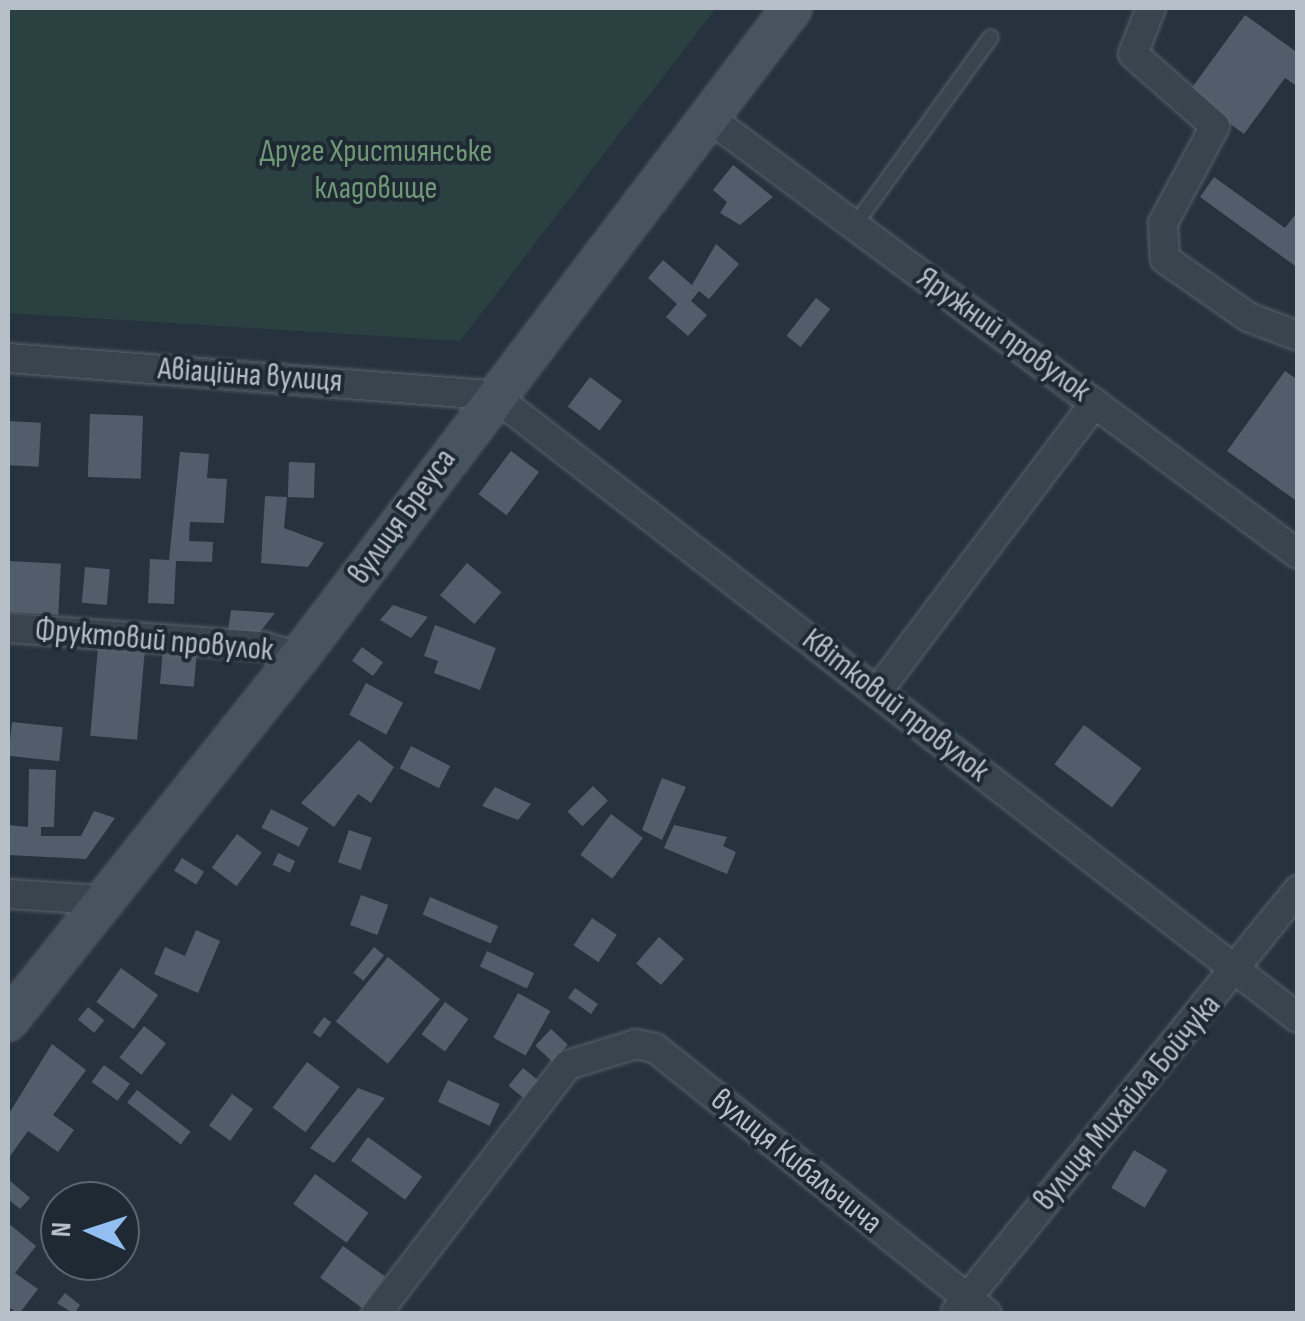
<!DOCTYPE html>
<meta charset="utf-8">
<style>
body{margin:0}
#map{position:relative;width:1305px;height:1321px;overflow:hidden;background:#26323d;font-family:"Sofia Sans Condensed",sans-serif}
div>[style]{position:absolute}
.green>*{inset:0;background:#2b4141}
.building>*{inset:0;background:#525d6b;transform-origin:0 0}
.roads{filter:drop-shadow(0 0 2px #58626b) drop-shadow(0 0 2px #58626b)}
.lane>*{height:14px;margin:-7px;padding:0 7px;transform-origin:7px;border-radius:7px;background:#3a444e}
.street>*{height:28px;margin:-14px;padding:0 14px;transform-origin:14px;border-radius:14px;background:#3a444e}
.secondary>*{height:38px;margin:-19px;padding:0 19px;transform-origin:19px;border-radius:19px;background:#485360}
span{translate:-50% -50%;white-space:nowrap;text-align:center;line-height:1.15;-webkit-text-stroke:8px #1f2933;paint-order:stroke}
.park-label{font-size:32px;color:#6f9876}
.street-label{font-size:32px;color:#b6bfc8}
.frame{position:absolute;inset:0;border:10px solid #b6bfc8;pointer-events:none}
.north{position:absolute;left:40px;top:1181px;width:100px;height:100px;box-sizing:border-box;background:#1f2933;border:2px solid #5b656f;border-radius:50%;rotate:273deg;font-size:28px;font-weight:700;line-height:40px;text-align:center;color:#b6bfc8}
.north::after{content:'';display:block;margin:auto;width:35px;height:45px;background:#92bef1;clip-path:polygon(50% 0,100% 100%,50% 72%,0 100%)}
</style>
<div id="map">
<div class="green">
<div style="clip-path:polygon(8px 8px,716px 8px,460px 341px,8px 313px)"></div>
</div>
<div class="building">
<div style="clip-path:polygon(1245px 15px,1298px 53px,1298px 87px,1285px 78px,1244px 134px,1188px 93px)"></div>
<div style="clip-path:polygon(733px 165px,773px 197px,740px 225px,720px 213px,727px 202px,713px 190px)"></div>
<div style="clip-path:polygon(1214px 177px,1285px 228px,1298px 211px,1298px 268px,1200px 197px)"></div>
<div style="clip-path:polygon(716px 244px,739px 264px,709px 299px,699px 291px,691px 301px,707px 315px,688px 336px,666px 317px,677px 304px,648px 278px,663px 260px,692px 285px)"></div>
<div style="left:816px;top:298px;width:18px;height:48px;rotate:38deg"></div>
<div style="clip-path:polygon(1285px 371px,1298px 380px,1298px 502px,1227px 451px)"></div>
<div style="left:590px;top:377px;width:40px;height:37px;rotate:37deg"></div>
<div style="left:90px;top:414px;width:53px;height:63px;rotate:2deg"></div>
<div style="left:8px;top:421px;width:33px;height:44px;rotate:3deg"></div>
<div style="left:511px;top:451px;width:35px;height:54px;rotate:37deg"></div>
<div style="clip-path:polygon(180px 452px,209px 454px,207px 478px,227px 479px,224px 523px,190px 522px,189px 541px,213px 542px,212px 562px,176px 561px,174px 604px,148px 603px,150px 559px,169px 560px)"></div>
<div style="left:289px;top:462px;width:26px;height:35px;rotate:2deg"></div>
<div style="clip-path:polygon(265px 496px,287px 497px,284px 528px,324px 543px,308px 567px,261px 563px)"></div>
<div style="left:8px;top:561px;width:53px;height:51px;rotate:3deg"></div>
<div style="left:467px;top:563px;width:45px;height:42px;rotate:40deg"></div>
<div style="left:85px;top:567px;width:25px;height:36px;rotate:5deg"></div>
<div style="clip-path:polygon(393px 605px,428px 617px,411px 638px,380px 620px)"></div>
<div style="clip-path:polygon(231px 610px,275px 613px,259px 633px,228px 630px)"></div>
<div style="clip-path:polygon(435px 625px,496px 648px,480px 690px,434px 673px,438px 661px,424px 656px)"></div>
<div style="left:98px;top:647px;width:47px;height:89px;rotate:5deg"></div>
<div style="left:362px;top:647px;width:26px;height:17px;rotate:36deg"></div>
<div style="left:163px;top:649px;width:34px;height:35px;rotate:5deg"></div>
<div style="left:366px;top:683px;width:42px;height:36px;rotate:28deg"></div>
<div style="left:12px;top:722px;width:51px;height:34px;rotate:6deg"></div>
<div style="left:1084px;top:725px;width:72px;height:49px;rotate:37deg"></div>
<div style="clip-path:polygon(359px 740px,394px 767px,371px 803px,358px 794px,334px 827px,301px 803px)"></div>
<div style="left:411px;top:746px;width:44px;height:25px;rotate:27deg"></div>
<div style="clip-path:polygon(29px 769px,56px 770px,54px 827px,41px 827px,41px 836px,81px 836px,94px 811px,115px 818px,86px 859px,8px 855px,8px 825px,28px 827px)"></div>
<div style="clip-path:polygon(662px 778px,686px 787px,662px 840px,642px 830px)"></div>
<div style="left:593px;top:786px;width:21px;height:36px;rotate:45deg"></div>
<div style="clip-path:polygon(495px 787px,531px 804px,518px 820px,482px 806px)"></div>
<div style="left:271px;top:809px;width:42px;height:21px;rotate:27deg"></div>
<div style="left:611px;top:814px;width:40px;height:51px;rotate:37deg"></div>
<div style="clip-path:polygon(674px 825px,727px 837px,723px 846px,736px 852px,727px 874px,664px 848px)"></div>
<div style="left:349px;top:830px;width:24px;height:34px;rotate:19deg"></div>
<div style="left:237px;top:834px;width:31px;height:42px;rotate:37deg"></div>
<div style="left:278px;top:853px;width:19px;height:13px;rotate:25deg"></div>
<div style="left:182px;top:858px;width:26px;height:15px;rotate:32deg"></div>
<div style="left:361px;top:895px;width:29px;height:32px;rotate:20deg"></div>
<div style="left:430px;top:897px;width:74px;height:19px;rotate:23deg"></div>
<div style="left:592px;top:918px;width:30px;height:33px;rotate:34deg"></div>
<div style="clip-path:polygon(196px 930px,220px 941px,198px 993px,154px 974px,165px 947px,185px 956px)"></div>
<div style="left:659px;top:937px;width:33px;height:35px;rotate:41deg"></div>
<div style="left:374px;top:947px;width:13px;height:33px;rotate:39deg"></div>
<div style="left:487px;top:951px;width:52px;height:17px;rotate:25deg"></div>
<div style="left:388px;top:957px;width:67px;height:83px;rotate:39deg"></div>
<div style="left:121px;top:968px;width:46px;height:42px;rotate:36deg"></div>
<div style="left:575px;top:988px;width:28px;height:12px;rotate:35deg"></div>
<div style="left:518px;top:993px;width:37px;height:51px;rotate:29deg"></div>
<div style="left:445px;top:1002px;width:29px;height:40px;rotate:36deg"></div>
<div style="left:88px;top:1007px;width:21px;height:16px;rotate:39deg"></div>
<div style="left:324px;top:1017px;width:9px;height:19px;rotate:36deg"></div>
<div style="left:144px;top:1026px;width:28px;height:40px;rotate:38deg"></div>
<div style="left:551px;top:1029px;width:23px;height:23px;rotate:43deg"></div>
<div style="clip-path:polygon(52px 1044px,86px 1070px,53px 1115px,74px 1130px,58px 1152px,28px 1131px,8px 1159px,8px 1115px)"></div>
<div style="left:307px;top:1062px;width:41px;height:57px;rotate:37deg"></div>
<div style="left:104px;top:1065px;width:32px;height:21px;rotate:36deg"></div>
<div style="left:523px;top:1068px;width:19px;height:23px;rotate:39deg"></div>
<div style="left:448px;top:1080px;width:57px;height:24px;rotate:25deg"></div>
<div style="clip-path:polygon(358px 1088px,385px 1098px,334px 1163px,310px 1148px)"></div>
<div style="left:137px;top:1090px;width:68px;height:16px;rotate:38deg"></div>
<div style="left:232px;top:1094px;width:26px;height:39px;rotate:36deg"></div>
<div style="left:368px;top:1137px;width:67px;height:29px;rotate:36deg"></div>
<div style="left:1134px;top:1150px;width:39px;height:44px;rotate:31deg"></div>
<div style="left:315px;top:1174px;width:66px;height:37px;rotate:36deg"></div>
<div style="clip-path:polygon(8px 1179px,30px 1198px,20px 1209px,8px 1199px)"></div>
<div style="clip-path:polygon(8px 1223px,36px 1246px,15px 1273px,38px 1289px,19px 1314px,8px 1307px)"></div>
<div style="left:343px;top:1246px;width:52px;height:39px;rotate:36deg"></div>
<div style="clip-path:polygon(65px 1293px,80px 1305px,74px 1314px,57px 1303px)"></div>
</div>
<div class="roads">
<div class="lane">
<div style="left:854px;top:226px;width:233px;rotate:-54.1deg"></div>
</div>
<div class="street">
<div style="left:1151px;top:8px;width:49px;rotate:111.4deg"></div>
<div style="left:1133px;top:54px;width:109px;rotate:41.3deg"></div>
<div style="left:1215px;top:126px;width:110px;rotate:118.2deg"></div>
<div style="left:1163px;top:223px;width:36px;rotate:87deg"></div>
<div style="left:1165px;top:259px;width:101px;rotate:34.9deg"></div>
<div style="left:1248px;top:317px;width:53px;rotate:20.8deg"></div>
<div style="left:708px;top:117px;width:734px;rotate:36.53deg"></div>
<div style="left:8px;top:358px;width:486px;rotate:4.4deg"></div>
<div style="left:493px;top:395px;width:1018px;rotate:37.74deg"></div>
<div style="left:8px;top:628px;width:255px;rotate:4.1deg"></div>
<div style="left:262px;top:646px;width:39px;rotate:17deg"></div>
<div style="left:877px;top:692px;width:362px;rotate:-53deg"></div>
<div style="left:8px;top:894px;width:93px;rotate:3.7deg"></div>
<div style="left:956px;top:1312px;width:543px;rotate:-50.98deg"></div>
<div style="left:376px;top:1314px;width:314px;rotate:-52.4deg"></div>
<div style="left:568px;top:1065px;width:71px;rotate:-17.2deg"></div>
<div style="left:636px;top:1044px;width:19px;rotate:12deg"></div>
<div style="left:655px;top:1048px;width:425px;rotate:38.7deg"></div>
</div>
<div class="secondary">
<div style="left:8px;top:1021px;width:466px;rotate:-51.4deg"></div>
<div style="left:299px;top:657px;width:815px;rotate:-52.78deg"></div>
</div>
</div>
<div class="park-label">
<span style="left:376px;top:171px">Друге Християнське<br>кладовище</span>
</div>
<div class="street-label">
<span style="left:1003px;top:335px;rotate:36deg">Яружний провулок</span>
<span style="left:250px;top:376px;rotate:4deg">Авіаційна вулиця</span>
<span style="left:403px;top:517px;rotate:-54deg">вулиця Бреуса</span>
<span style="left:154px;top:641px;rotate:5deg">Фруктовий провулок</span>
<span style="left:895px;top:706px;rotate:38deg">Квітковий провулок</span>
<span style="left:1128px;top:1103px;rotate:-50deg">вулиця Михайла Бойчука</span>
<span style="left:796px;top:1162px;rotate:39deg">вулиця Кибальчича</span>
</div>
<div class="frame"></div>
<div class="north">N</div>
</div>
